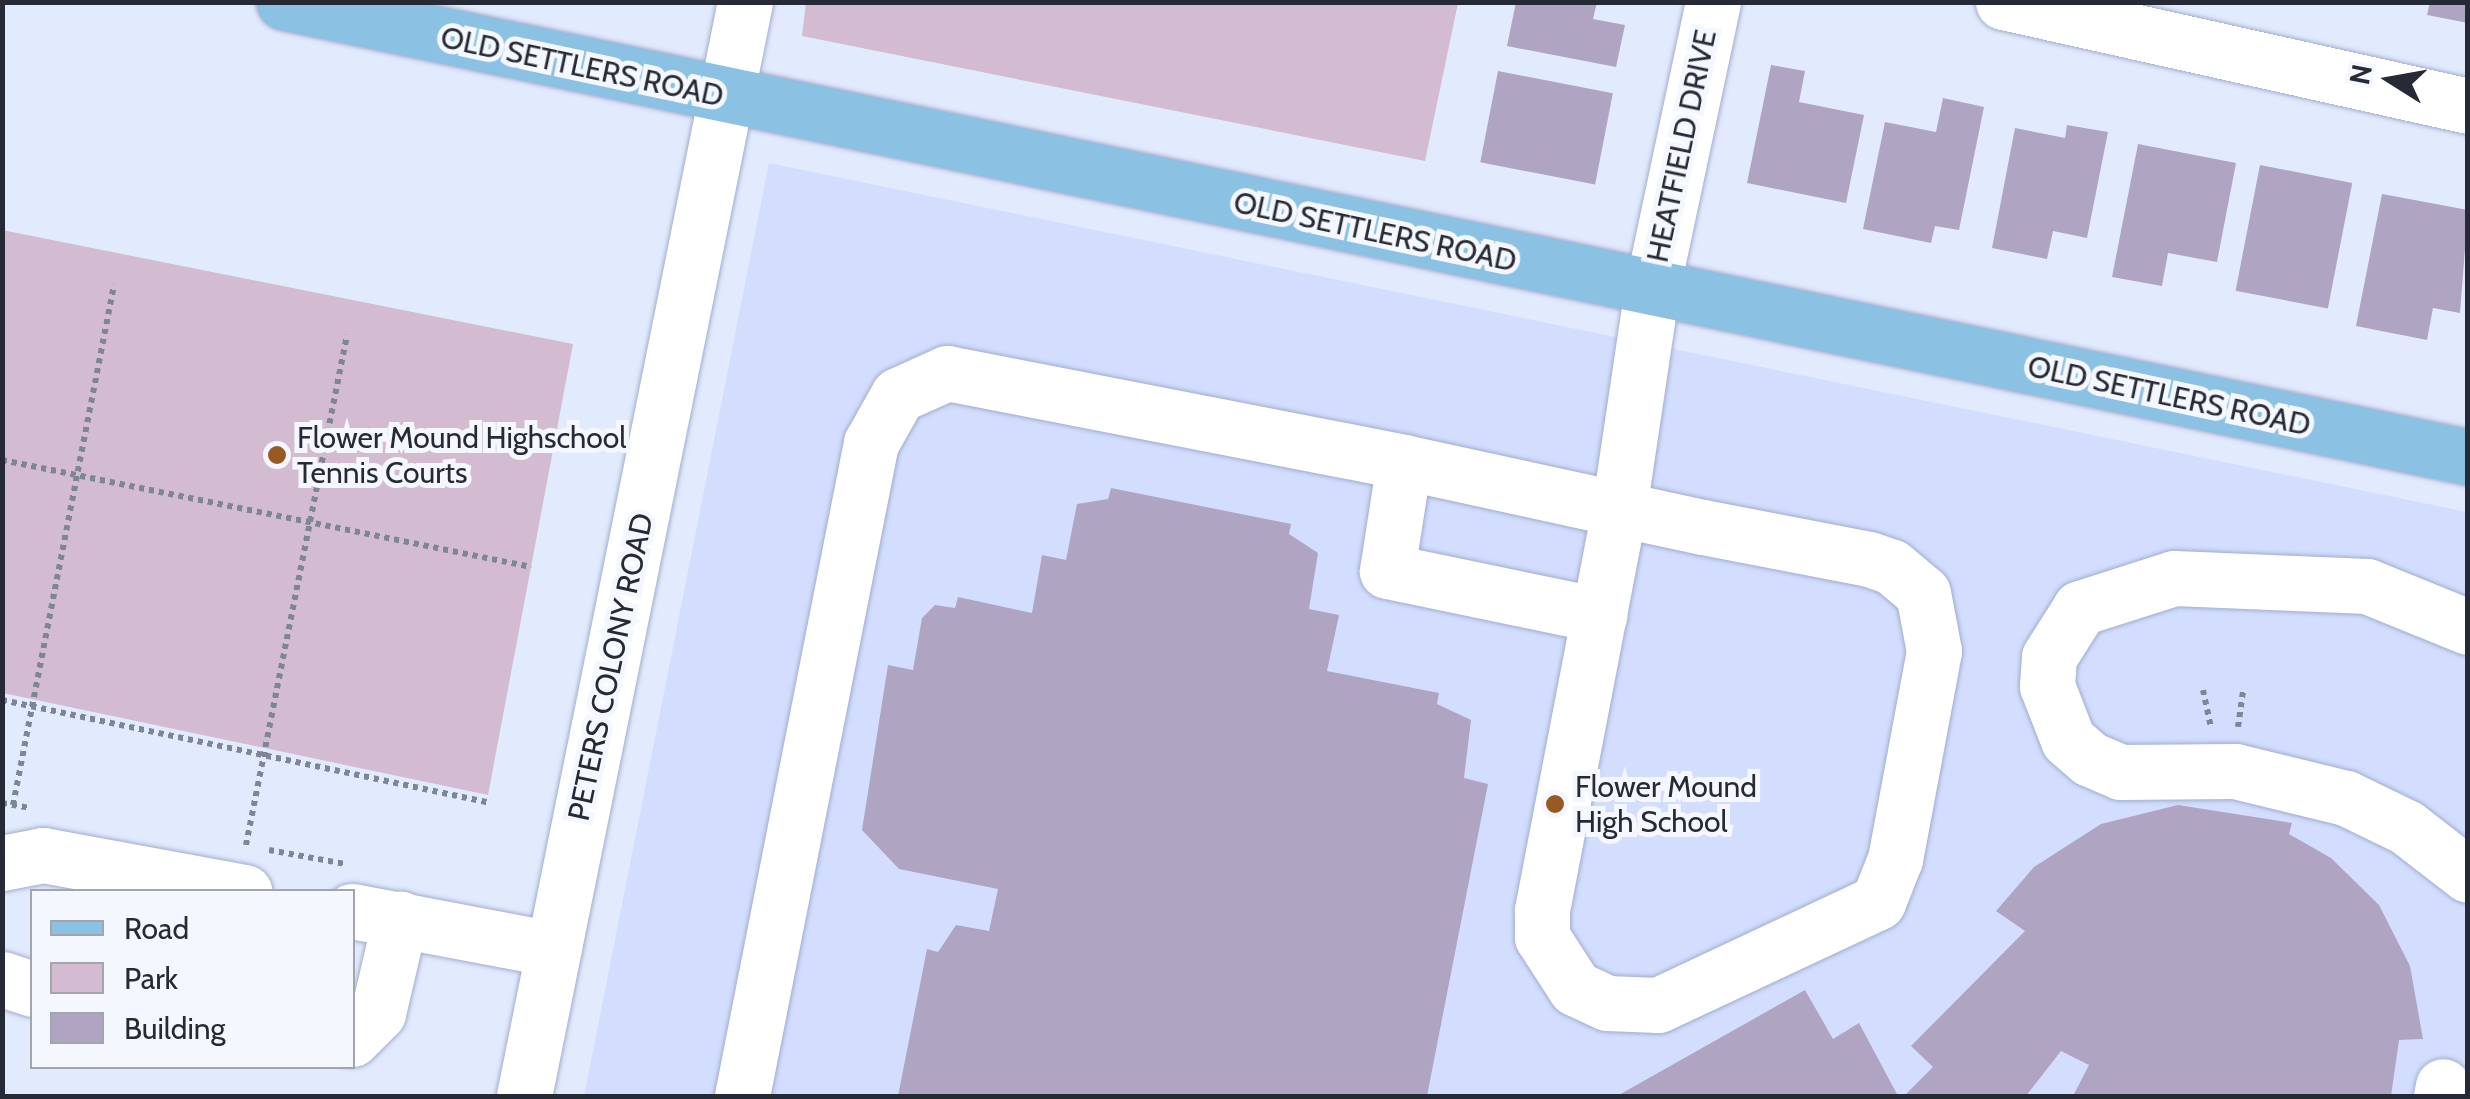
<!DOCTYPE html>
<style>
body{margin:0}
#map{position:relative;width:2470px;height:1099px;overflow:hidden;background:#e2eafe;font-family:Cabin,sans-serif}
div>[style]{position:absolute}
.built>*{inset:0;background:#d3deff}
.green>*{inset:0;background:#d3bcd1}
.building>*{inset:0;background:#afa5c3;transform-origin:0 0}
.path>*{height:6px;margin-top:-3px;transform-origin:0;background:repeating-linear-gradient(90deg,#7e8594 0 5px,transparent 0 10px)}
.roads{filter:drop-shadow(0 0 2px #a1adcd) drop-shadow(0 0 2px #a1adcd)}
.minor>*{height:55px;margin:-27.5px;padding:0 27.5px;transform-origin:27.5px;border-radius:27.5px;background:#fff}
.major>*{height:55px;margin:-27.5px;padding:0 27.5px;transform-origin:27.5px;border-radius:27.5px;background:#8bc1e2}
.dots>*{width:28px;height:28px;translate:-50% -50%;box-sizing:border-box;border:5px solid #f5f7fe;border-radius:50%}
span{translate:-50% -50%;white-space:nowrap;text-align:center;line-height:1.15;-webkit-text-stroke:10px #f5f7fe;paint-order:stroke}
.street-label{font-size:30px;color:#252a36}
.poi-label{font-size:30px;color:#252a36}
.left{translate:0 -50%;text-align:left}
.frame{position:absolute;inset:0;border:5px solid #252a36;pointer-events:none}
.legend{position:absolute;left:30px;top:889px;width:325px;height:180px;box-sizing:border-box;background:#f5f7fe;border:2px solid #a2a5ae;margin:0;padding:12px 18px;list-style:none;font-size:30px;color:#252a36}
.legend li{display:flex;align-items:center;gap:20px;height:50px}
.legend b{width:50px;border:2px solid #a2a5ae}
.north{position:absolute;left:2340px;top:30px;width:100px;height:100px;-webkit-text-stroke:8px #f5f7fe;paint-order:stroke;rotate:281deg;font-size:28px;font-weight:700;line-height:40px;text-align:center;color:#252a36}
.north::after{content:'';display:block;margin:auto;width:35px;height:45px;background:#252a36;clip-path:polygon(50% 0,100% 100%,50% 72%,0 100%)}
</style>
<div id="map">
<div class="built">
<div style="clip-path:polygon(769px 163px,2467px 512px,2467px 1096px,584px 1096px)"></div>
</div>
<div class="green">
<div style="clip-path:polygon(806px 3px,806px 2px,1458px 3px,1425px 161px,802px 36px)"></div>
<div style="clip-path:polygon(2px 230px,573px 344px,488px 795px,3px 693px)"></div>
</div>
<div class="building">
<div style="clip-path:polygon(1516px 2px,1597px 2px,1593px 19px,1625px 25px,1616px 67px,1507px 46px)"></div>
<div style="clip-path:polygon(2430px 2px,2468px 2px,2468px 23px,2427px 15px)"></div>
<div style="clip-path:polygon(1771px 65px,1805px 71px,1799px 102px,1864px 115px,1846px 203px,1747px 183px)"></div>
<div style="left:1498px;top:71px;width:117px;height:93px;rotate:11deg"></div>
<div style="clip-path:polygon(1943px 98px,1984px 107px,1959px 230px,1935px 226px,1931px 243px,1863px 229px,1885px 122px,1936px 132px)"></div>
<div style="clip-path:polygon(2067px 125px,2108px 132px,2087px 238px,2053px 231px,2047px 259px,1992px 248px,2015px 128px,2065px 138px)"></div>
<div style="clip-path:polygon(2138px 144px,2236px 163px,2217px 262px,2168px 253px,2162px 286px,2112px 277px)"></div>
<div style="left:2260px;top:165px;width:94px;height:128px;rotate:11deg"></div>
<div style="clip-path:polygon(2382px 194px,2468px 210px,2460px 313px,2433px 308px,2427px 340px,2356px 326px)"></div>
<div style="clip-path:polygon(1111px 488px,1291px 524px,1289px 534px,1318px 553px,1309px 609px,1339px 615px,1327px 671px,1439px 693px,1437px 704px,1471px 720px,1464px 778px,1488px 784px,1427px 1096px,898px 1096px,927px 949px,938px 952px,956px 925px,989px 931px,998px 889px,899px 869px,862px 830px,888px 665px,913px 670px,922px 618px,935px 605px,955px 608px,958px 597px,1032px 613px,1042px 555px,1066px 560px,1077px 504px,1108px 499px)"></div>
<div style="clip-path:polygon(2178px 805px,2292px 823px,2289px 834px,2331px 858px,2379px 905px,2410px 966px,2423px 1039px,2399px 1040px,2391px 1096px,2073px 1096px,2089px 1065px,2061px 1051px,2026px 1096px,1904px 1096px,1933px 1067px,1911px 1046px,2025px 931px,1996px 911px,2034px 867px,2101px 824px)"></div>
<div style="clip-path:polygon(1805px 990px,1833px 1039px,1859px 1023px,1898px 1096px,1617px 1096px)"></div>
</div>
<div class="path">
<div style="left:2px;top:460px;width:540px;rotate:11.43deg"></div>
<div style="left:2203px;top:690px;width:38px;rotate:78deg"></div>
<div style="left:2px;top:700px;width:496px;rotate:11.9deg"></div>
<div style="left:2238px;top:727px;width:36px;rotate:-82deg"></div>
<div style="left:2px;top:803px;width:28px;rotate:10deg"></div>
<div style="left:13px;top:805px;width:530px;rotate:-79.01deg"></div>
<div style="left:246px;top:845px;width:520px;rotate:-78.8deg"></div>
<div style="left:269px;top:850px;width:77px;rotate:10.4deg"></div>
</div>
<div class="roads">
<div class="minor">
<div style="left:2003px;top:2px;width:476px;rotate:12.6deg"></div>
<div style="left:1404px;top:462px;width:110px;rotate:98.9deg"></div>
<div style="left:1387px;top:571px;width:217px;rotate:11.7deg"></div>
<div style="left:2468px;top:627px;width:109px;rotate:-157.9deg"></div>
<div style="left:2367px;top:586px;width:193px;rotate:-177.6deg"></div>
<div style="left:2174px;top:578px;width:99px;rotate:162.3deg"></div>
<div style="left:2080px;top:608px;width:58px;rotate:122.3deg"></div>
<div style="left:2049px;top:657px;width:29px;rotate:94deg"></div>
<div style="left:2047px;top:686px;width:58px;rotate:68.7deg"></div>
<div style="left:2068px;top:740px;width:29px;rotate:41deg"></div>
<div style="left:2090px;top:759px;width:33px;rotate:23deg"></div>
<div style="left:2120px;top:772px;width:115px;rotate:-0.5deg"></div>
<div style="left:2235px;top:771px;width:114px;rotate:13.7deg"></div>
<div style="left:2346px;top:798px;width:67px;rotate:25.8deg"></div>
<div style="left:2406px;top:827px;width:78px;rotate:37.7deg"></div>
<div style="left:2px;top:863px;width:42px;rotate:-11deg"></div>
<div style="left:43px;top:855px;width:205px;rotate:10.4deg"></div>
<div style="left:352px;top:911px;width:205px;rotate:10.7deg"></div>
<div style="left:2px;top:979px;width:32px;rotate:18deg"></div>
<div style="left:352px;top:1039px;width:37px;rotate:-45deg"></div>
<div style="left:378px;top:1013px;width:97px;rotate:-76.8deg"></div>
<div style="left:524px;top:1096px;width:1116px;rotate:-78.58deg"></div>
<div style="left:742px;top:1096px;width:666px;rotate:-78.83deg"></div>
<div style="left:871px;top:443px;width:55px;rotate:-60.6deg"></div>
<div style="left:898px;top:395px;width:54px;rotate:-24.2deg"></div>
<div style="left:947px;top:373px;width:466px;rotate:11deg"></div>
<div style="left:1404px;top:462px;width:220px;rotate:12.3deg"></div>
<div style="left:1619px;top:509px;width:86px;rotate:12.1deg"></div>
<div style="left:1703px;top:527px;width:169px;rotate:10.9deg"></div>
<div style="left:1869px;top:559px;width:24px;rotate:19deg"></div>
<div style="left:1892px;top:567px;width:40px;rotate:40deg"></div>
<div style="left:1923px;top:593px;width:59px;rotate:79.3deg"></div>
<div style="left:1934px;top:651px;width:212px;rotate:100.6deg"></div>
<div style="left:1895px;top:859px;width:46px;rotate:111.6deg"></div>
<div style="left:1878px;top:902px;width:243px;rotate:154.9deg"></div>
<div style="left:1658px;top:1005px;width:51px;rotate:-177.8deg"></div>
<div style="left:1607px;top:1003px;width:35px;rotate:-155deg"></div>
<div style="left:1575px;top:988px;width:61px;rotate:-122.9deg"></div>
<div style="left:1542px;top:937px;width:27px;rotate:-90deg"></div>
<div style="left:1542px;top:910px;width:408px;rotate:-79.1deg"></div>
<div style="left:1619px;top:509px;width:222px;rotate:-81.5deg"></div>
<div style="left:1652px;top:289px;width:293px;rotate:-78deg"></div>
<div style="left:2441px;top:1096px;width:10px;rotate:-79deg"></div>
</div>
<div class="major">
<div style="left:284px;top:2px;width:2231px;rotate:11.77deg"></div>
</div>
</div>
<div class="dots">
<div style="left:277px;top:455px;background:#995922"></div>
<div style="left:1555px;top:804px;background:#995922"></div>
</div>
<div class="street-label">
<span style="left:582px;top:67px;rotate:12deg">OLD SETTLERS ROAD</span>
<span style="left:1682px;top:146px;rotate:-78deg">HEATFIELD DRIVE</span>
<span style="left:1375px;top:232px;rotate:12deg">OLD SETTLERS ROAD</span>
<span style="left:2169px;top:396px;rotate:12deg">OLD SETTLERS ROAD</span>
<span style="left:611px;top:667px;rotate:-78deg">PETERS COLONY ROAD</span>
</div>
<div class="poi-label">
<span class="left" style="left:297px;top:455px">Flower Mound Highschool<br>Tennis Courts</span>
<span class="left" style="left:1575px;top:804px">Flower Mound<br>High School</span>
</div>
<div class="frame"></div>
<ul class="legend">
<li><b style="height:12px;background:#8bc1e2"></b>Road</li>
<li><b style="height:28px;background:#d3bcd1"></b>Park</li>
<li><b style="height:28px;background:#afa5c3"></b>Building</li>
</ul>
<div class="north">N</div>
</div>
